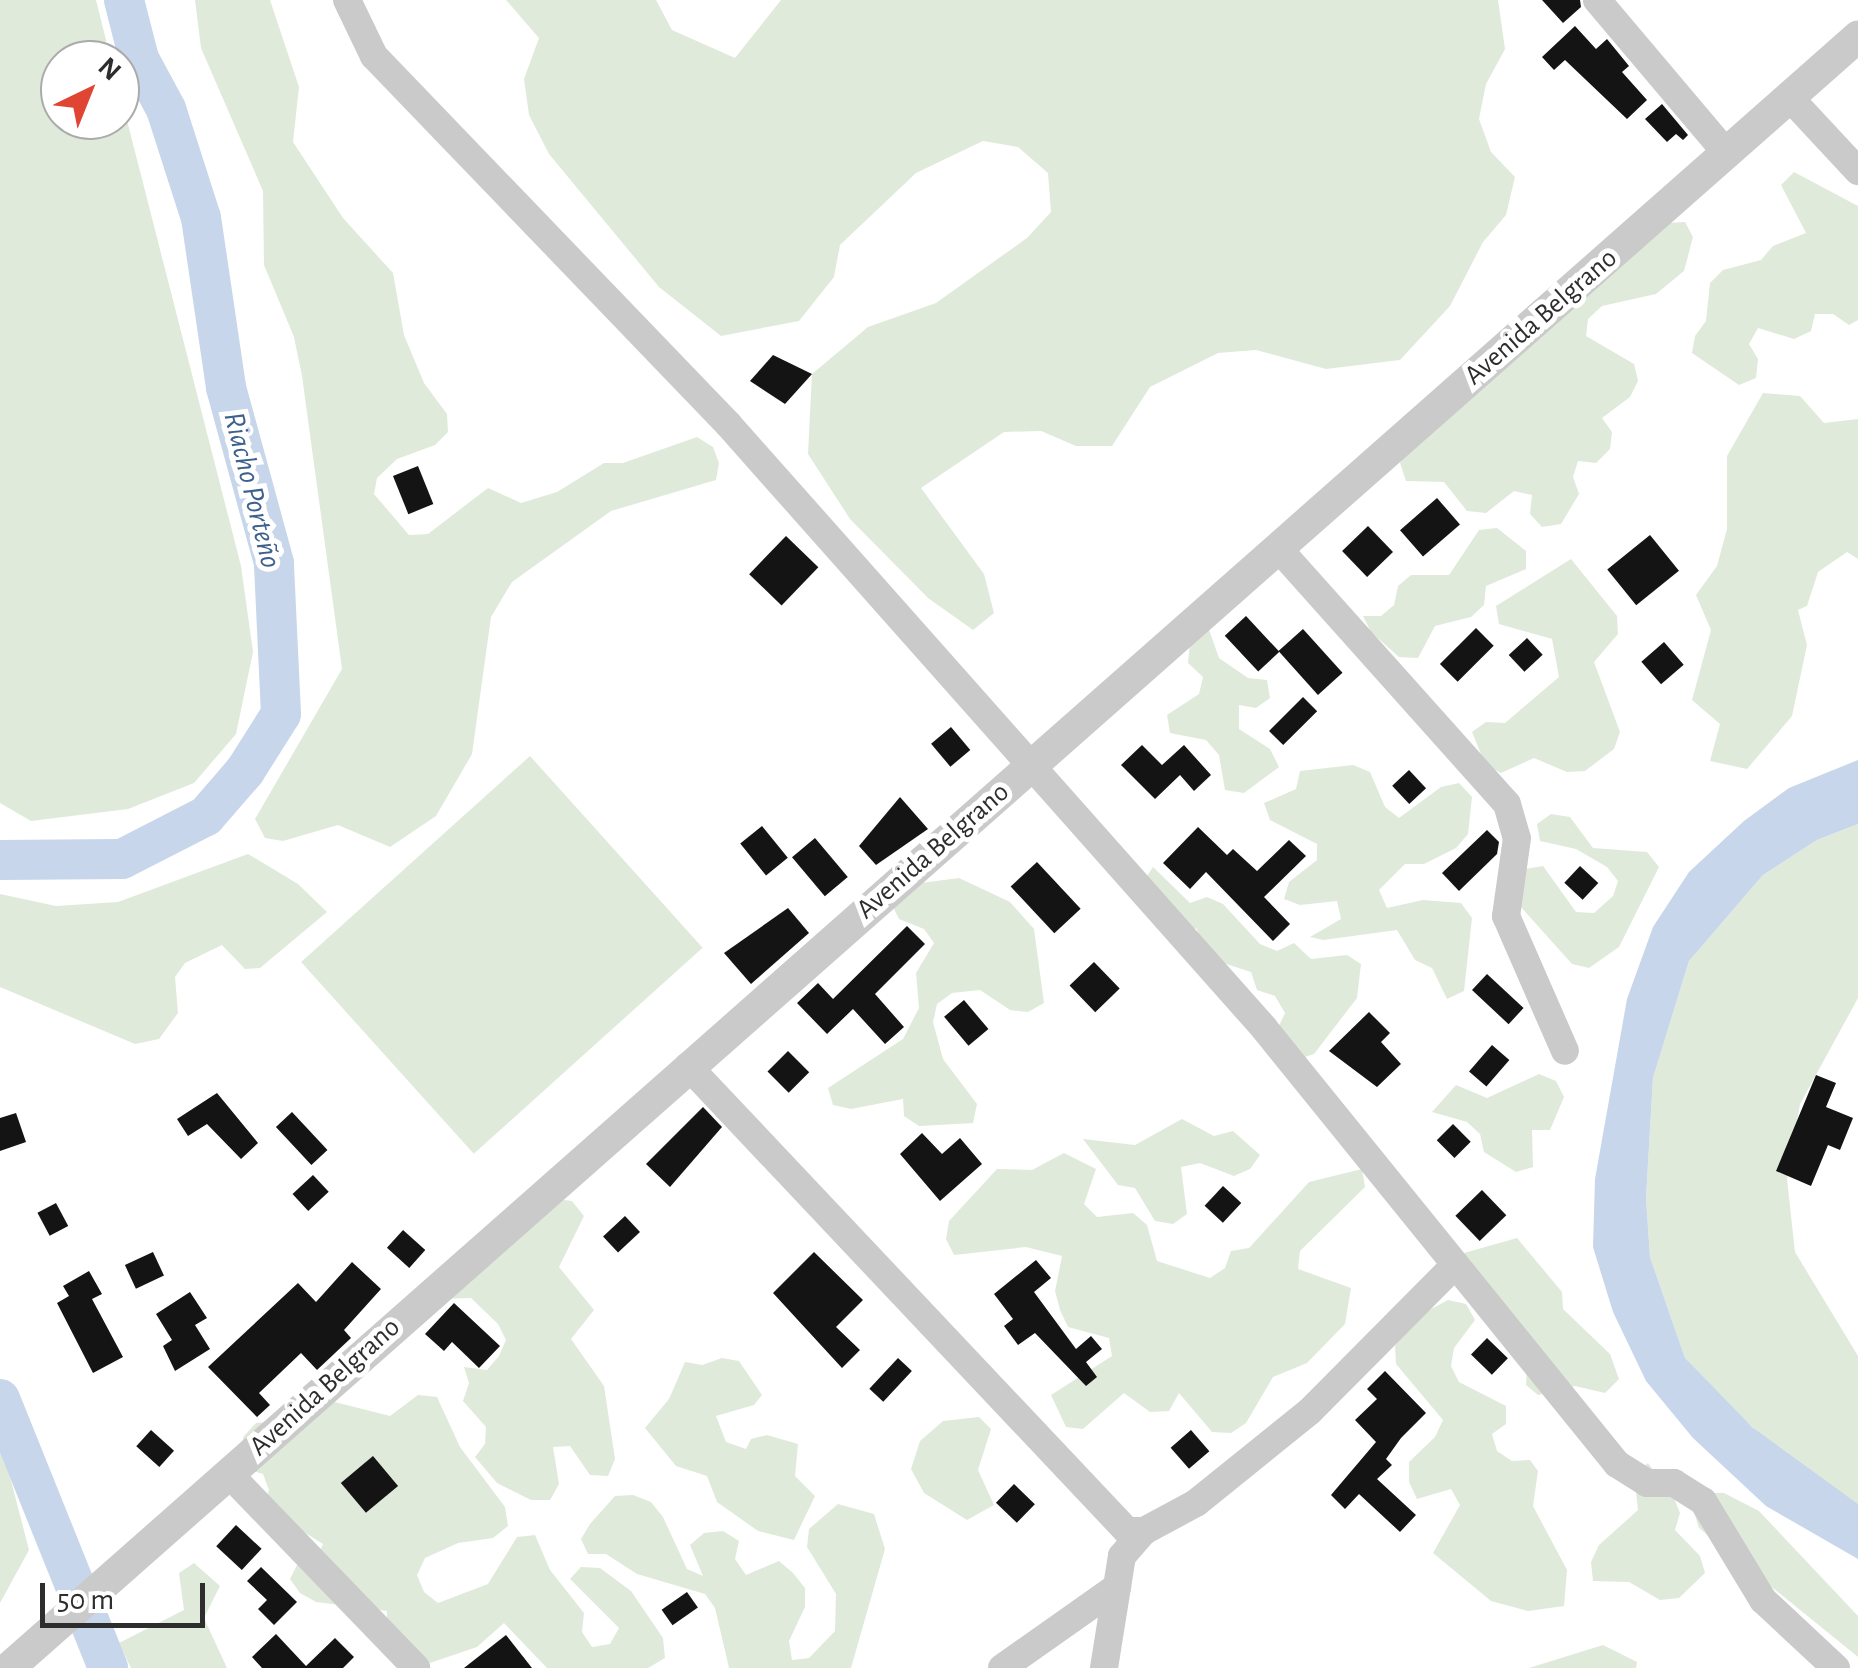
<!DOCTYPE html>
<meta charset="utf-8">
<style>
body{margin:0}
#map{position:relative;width:1858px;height:1668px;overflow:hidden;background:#fff;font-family:"Alegreya Sans",sans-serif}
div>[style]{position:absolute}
.green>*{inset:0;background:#e0eada;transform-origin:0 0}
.water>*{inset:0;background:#c7d6ea}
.river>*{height:40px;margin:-20px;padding:0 20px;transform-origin:20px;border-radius:20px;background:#c7d6ea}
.building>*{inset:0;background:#141414;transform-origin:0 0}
.minor>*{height:28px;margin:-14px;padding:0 14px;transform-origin:14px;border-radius:14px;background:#cacaca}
.tertiary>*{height:32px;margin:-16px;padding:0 16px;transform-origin:16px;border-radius:16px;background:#cacaca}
span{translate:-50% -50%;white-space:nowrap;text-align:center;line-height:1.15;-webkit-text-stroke:10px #fff;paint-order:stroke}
.street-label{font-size:28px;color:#2d2d2d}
.water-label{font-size:30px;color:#3d608c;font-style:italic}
.north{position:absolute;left:40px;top:40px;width:100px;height:100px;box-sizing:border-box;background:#fff;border:2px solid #ababab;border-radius:50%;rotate:43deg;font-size:28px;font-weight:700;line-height:40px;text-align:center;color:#2d2d2d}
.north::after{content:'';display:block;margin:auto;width:35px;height:45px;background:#e04432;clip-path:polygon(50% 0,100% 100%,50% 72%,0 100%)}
.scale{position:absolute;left:40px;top:1583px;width:165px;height:45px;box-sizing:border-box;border:5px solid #2d2d2d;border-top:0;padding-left:12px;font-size:30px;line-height:35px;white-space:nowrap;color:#2d2d2d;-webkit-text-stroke:8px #fff;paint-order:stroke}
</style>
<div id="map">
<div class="green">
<div style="clip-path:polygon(0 0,96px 0,111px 60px,60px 60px,60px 120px,120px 120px,120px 93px,241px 566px,253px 652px,236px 734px,194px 783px,128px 809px,31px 821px,0 803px)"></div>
<div style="clip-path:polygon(195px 0,270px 0,299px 87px,293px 142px,343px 218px,393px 273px,404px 335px,424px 383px,447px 414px,448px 432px,435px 445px,397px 459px,377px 478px,374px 494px,409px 535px,428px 534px,488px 488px,521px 503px,557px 492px,604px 463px,623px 463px,697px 437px,713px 447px,719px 463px,716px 480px,611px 511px,512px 582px,491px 617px,472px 754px,436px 816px,390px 847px,338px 825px,283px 841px,265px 838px,255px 819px,342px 669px,302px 376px,294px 337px,264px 265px,263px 191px,201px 48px)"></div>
<div style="clip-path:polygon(506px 0,656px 0,672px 30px,735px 58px,781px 0,1498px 0,1505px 49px,1486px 84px,1479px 119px,1491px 152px,1515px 177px,1506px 215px,1483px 242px,1450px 306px,1400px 360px,1326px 369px,1256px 350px,1218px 353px,1150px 387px,1112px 446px,1076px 446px,1041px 431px,1004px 432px,921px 488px,984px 574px,994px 613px,973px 630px,928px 598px,850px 519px,808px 454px,812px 374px,868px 327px,936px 303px,1027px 238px,1051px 212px,1048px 173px,1018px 147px,983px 141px,916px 173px,840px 245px,834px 277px,799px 321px,721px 336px,659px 287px,549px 154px,529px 115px,524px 79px,539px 38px)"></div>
<div style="clip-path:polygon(1794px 172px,1858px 206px,1858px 320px,1849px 325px,1833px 314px,1815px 314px,1811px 331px,1794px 339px,1758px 328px,1749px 344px,1758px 359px,1756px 378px,1739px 385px,1692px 353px,1695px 336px,1706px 321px,1710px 283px,1723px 270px,1761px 260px,1773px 246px,1806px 233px,1781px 185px)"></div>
<div style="clip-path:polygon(1685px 222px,1693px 237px,1684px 271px,1656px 294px,1602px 306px,1588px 319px,1586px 336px,1634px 364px,1638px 381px,1630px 397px,1602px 418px,1612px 432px,1610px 449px,1596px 463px,1578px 461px,1573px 477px,1579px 494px,1561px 524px,1542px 527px,1530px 514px,1532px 495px,1514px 491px,1486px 513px,1467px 511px,1444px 482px,1406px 481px,1400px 463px,1409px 446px,1667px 223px)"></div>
<div style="clip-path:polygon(1763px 393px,1800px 396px,1824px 423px,1858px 419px,1858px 559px,1847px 552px,1818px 572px,1807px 606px,1798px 610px,1807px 645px,1792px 716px,1747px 769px,1710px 761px,1720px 724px,1692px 700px,1711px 630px,1696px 595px,1717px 566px,1727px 529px,1727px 456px)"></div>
<div style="clip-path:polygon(1497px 528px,1526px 551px,1526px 569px,1486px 586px,1484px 605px,1471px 617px,1435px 626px,1418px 658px,1399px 657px,1371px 632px,1363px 616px,1381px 616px,1394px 605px,1398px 586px,1411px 575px,1449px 575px,1479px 530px)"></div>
<div style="clip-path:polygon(1571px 559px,1617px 616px,1618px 634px,1594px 662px,1620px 732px,1614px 749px,1585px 771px,1567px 772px,1534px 758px,1501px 773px,1485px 764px,1472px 732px,1486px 722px,1505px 723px,1559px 677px,1552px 639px,1499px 624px,1496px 606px)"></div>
<div style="clip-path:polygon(1207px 624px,1219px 658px,1248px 678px,1267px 680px,1270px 698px,1256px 708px,1239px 705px,1239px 729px,1270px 749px,1279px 767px,1244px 793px,1225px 790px,1219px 755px,1206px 740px,1170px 733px,1167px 715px,1199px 694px,1203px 677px,1188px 663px,1190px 643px)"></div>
<div style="left:530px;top:756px;width:258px;height:308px;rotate:48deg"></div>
<div style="clip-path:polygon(1353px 765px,1370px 772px,1385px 807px,1399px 818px,1441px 787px,1459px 783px,1472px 797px,1468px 834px,1456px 848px,1424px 864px,1405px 864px,1379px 890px,1387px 908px,1423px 900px,1461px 903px,1472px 918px,1464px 991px,1447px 999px,1432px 968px,1415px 960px,1397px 930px,1323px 940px,1310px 937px,1341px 919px,1337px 901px,1300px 905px,1284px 899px,1289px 882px,1317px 860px,1317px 844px,1270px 820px,1264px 803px,1296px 789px,1300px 771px)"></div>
<div style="clip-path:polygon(1551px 814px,1570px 817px,1593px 848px,1647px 852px,1659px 867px,1619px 947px,1589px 968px,1572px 964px,1512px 897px,1525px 869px,1543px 866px,1576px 912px,1594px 913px,1613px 896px,1618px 881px,1607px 867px,1576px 849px,1540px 841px,1537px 824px)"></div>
<div style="clip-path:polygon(1858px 824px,1858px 998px,1800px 1104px,1787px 1179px,1795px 1252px,1858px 1356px,1858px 1504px,1778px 1449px,1721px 1400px,1685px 1358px,1650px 1257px,1646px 1198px,1653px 1078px,1689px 961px,1763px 875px,1817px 840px)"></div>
<div style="clip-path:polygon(248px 854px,298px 884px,327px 912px,260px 968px,245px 969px,222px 945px,185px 963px,175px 977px,178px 1013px,159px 1039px,135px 1044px,0 987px,0 894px,56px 906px,118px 902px)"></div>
<div style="clip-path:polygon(1153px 867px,1190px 903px,1207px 897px,1223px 904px,1260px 944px,1277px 951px,1294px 943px,1311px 959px,1347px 955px,1361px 964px,1357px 998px,1314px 1054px,1296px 1060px,1277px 1030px,1285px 1013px,1275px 996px,1257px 990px,1251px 972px,1217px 961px,1202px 947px,1197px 929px,1179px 925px,1143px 882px)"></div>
<div style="clip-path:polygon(959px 878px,1010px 902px,1034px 929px,1044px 1003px,1028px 1012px,1010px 1010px,980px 990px,952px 993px,937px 1004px,933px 1022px,943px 1059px,977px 1104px,973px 1123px,919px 1126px,904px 1116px,903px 1099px,851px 1109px,833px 1105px,828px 1088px,903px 1039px,919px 1008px,916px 973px,934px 943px,924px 929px,899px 919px,891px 903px,921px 883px)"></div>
<div style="clip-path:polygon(1539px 1074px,1556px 1081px,1564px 1097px,1550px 1130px,1532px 1130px,1533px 1167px,1516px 1172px,1484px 1152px,1480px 1134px,1467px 1122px,1432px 1112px,1456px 1085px,1487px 1098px)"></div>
<div style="clip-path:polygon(1182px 1119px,1214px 1136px,1233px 1131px,1260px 1155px,1250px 1169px,1234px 1176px,1200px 1163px,1181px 1167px,1187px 1214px,1173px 1224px,1155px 1221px,1135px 1188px,1118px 1185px,1083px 1139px,1135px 1145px)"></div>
<div style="clip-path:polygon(1064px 1153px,1096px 1169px,1084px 1204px,1097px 1217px,1133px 1213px,1147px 1225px,1157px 1261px,1210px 1278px,1225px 1268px,1231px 1251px,1249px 1248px,1309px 1182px,1362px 1169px,1365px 1187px,1300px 1251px,1298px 1269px,1351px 1288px,1345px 1324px,1307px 1363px,1273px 1377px,1246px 1423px,1231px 1433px,1212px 1432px,1179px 1393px,1169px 1411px,1150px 1412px,1124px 1393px,1083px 1429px,1066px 1427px,1051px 1395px,1112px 1356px,1109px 1338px,1068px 1327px,1060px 1310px,1055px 1291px,1062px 1256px,1026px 1247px,954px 1255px,946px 1239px,949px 1221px,997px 1169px,1032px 1170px)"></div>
<div style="clip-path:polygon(555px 1199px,572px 1201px,584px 1216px,559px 1267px,594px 1310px,571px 1339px,604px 1386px,615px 1459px,608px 1476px,590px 1475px,570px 1446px,553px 1447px,559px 1484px,550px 1500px,531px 1500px,497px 1483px,475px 1457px,485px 1444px,486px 1427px,463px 1401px,469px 1383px,464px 1367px,487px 1370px,499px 1356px,506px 1340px,498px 1324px,471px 1298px,437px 1299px)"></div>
<div style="clip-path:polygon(1517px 1238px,1562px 1292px,1563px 1309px,1610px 1354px,1619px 1379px,1605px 1393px,1575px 1386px,1538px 1395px,1526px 1385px,1528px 1353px,1464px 1253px)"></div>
<div style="clip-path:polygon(1448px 1300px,1466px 1304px,1475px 1320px,1454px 1348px,1451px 1366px,1459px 1382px,1506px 1406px,1506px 1424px,1492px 1434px,1497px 1451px,1512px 1461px,1530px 1460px,1538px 1471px,1533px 1506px,1567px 1570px,1564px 1606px,1528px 1611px,1491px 1601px,1433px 1553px,1460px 1505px,1451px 1489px,1417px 1499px,1409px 1482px,1409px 1462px,1435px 1437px,1443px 1420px,1396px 1364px,1395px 1346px,1416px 1317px)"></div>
<div style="clip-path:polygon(722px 1358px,739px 1361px,762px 1395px,754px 1405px,716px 1416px,726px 1442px,746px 1449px,751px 1439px,767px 1435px,798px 1444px,795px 1476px,815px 1496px,794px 1540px,758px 1531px,717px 1502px,707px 1476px,676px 1466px,645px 1428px,669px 1399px,685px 1362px,702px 1365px)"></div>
<div style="clip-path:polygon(418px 1395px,437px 1397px,460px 1447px,505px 1507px,508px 1526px,493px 1538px,458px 1543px,425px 1558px,417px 1575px,424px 1592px,438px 1603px,488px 1584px,517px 1537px,535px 1535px,550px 1570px,584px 1613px,582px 1632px,592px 1647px,610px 1644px,619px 1628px,570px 1579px,581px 1567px,600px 1568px,631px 1591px,663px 1638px,665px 1658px,648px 1668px,547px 1668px,504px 1623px,477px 1647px,427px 1664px,387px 1629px,387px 1611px,316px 1602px,300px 1593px,290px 1579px,298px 1563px,316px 1561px,323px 1544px,264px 1507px,269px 1490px,263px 1474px,247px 1469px,239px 1453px,244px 1436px,256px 1423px,294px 1420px,323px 1399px,390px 1416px)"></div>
<div style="clip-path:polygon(979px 1417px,991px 1429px,978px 1470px,994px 1505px,967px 1520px,924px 1493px,911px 1469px,920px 1441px,943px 1421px)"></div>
<div style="clip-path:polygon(0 1438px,29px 1550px,0 1603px)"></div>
<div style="clip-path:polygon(1648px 1463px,1674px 1498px,1680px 1513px,1675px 1530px,1700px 1556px,1705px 1573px,1679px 1598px,1660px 1600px,1629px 1582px,1593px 1581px,1591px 1562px,1599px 1545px,1638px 1510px,1634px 1474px)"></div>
<div style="clip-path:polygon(1688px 1493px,1724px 1493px,1759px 1511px,1858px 1616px,1858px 1657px,1699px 1528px)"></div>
<div style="clip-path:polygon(633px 1495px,651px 1502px,663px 1517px,687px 1569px,703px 1576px,690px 1545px,704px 1533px,723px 1531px,739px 1541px,735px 1559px,746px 1575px,779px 1561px,793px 1573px,805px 1588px,805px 1607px,789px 1641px,792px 1660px,809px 1658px,835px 1631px,836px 1594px,807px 1547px,809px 1529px,838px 1504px,874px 1514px,885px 1549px,851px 1668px,729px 1668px,715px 1608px,705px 1594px,637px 1574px,606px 1554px,588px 1554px,581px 1539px,590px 1524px,615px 1496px)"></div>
<div style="clip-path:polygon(194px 1563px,220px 1586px,204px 1618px,227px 1668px,131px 1668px,119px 1643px,184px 1610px,179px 1573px)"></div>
<div style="clip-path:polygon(1603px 1645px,1637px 1662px,1636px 1668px,1529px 1668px)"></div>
</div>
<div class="water">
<div style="clip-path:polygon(1858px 760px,1858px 824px,1817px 840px,1763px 875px,1689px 961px,1653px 1078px,1646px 1198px,1650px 1257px,1685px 1358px,1752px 1427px,1858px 1504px,1858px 1559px,1766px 1506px,1693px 1438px,1646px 1381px,1613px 1312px,1593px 1247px,1595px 1179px,1627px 999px,1653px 927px,1689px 872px,1744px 821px,1789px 788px)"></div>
</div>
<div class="river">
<div style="left:0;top:860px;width:122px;rotate:-0.5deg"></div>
<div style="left:122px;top:859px;width:94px;rotate:-27.1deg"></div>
<div style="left:206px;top:816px;width:60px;rotate:-49.1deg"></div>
<div style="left:245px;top:771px;width:67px;rotate:-57.7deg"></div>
<div style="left:281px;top:714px;width:151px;rotate:-92.7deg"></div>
<div style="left:274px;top:563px;width:182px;rotate:-105.3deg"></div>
<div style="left:226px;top:387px;width:171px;rotate:-98.4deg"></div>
<div style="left:201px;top:218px;width:114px;rotate:-107.8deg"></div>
<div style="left:166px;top:109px;width:57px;rotate:-118.4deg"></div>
<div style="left:139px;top:59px;width:61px;rotate:-104.3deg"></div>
<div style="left:0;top:1399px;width:290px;rotate:68.1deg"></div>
</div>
<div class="building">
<div style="clip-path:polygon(1542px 0,1580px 0,1581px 7px,1563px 23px)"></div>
<div style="clip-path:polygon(1575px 26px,1596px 49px,1607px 39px,1629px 66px,1622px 72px,1647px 100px,1627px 119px,1565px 60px,1554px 70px,1542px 57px)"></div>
<div style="clip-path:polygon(1662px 104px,1688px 135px,1683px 140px,1676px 134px,1667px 142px,1645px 119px)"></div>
<div style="clip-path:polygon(773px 355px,812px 374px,785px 404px,750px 381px)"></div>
<div style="left:418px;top:466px;width:41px;height:27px;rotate:68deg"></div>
<div style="left:1437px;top:498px;width:35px;height:49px;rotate:49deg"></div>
<div style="left:1368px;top:526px;width:36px;height:36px;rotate:46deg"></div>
<div style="left:1650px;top:535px;width:46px;height:55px;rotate:51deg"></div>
<div style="left:786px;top:536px;width:45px;height:53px;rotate:44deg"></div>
<div style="left:1246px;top:616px;width:49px;height:29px;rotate:47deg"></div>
<div style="left:1476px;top:628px;width:25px;height:51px;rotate:45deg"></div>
<div style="left:1303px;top:629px;width:59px;height:33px;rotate:48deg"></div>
<div style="left:1527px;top:638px;width:23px;height:25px;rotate:47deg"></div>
<div style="left:1664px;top:642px;width:30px;height:30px;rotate:49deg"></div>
<div style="left:1303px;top:697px;width:20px;height:48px;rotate:45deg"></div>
<div style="left:951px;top:727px;width:30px;height:26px;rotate:50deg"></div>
<div style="clip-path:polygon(1142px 745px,1162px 765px,1184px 745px,1211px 775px,1194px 791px,1180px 775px,1155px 799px,1121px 765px)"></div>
<div style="left:1409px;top:770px;width:25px;height:23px;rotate:47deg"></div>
<div style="clip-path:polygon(900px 797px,928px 829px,876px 865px,859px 846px)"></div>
<div style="left:762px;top:826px;width:41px;height:28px;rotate:51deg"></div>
<div style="clip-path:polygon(1198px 827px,1227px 855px,1233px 849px,1257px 871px,1289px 840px,1306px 856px,1264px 897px,1290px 924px,1273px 941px,1206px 872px,1190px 889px,1163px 863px)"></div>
<div style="clip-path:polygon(1487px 830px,1499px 842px,1497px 854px,1459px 891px,1442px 873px)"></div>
<div style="left:815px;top:838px;width:51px;height:30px;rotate:50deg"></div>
<div style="left:1037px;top:862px;width:64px;height:36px;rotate:47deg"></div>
<div style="left:1580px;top:866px;width:25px;height:23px;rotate:43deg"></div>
<div style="clip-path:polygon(788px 908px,809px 933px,751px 984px,724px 953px)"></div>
<div style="clip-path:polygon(907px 926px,925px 944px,875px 994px,904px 1027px,885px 1044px,853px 1009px,827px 1034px,797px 1003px,818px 983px,833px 999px)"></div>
<div style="left:1094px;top:962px;width:37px;height:34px;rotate:46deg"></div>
<div style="left:1487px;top:974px;width:50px;height:22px;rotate:43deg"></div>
<div style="left:964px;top:1000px;width:38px;height:26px;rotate:50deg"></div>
<div style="clip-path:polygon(1369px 1012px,1390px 1033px,1381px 1042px,1401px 1064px,1377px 1087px,1329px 1051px)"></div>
<div style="left:1492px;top:1045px;width:23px;height:35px;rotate:41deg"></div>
<div style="left:788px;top:1051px;width:30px;height:29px;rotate:45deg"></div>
<div style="clip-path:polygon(1816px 1075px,1836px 1083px,1826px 1107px,1853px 1118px,1840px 1150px,1828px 1145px,1811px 1186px,1776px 1171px)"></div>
<div style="clip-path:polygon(217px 1093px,258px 1143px,241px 1159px,207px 1124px,188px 1136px,177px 1119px)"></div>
<div style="clip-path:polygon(703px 1107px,722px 1127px,670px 1187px,646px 1164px)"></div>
<div style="left:292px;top:1112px;width:52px;height:22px;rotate:47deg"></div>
<div style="clip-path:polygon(16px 1113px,26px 1142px,0 1151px,0 1118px)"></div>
<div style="left:1453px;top:1124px;width:25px;height:23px;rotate:45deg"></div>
<div style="clip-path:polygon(922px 1133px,942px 1154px,960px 1138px,982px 1164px,940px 1201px,900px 1154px)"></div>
<div style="left:313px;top:1175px;width:23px;height:28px;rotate:47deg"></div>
<div style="left:1223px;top:1186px;width:25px;height:27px;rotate:43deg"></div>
<div style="left:1482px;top:1190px;width:35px;height:37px;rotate:46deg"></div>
<div style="left:56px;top:1203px;width:26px;height:21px;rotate:62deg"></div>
<div style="left:625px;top:1216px;width:22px;height:30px;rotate:47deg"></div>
<div style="left:403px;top:1230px;width:30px;height:24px;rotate:42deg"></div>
<div style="left:153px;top:1252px;width:26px;height:31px;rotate:65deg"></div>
<div style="clip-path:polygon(814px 1252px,863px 1300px,836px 1327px,860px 1350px,842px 1368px,773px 1293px)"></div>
<div style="clip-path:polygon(1036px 1260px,1051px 1278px,1034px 1292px,1076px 1349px,1091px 1336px,1102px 1349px,1086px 1362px,1097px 1377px,1086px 1386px,1035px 1333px,1018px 1345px,1004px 1326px,1013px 1319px,994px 1294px)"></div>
<div style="clip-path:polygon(352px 1262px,381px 1289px,344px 1330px,351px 1338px,317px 1370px,301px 1353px,259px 1393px,270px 1405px,257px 1417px,208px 1367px,298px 1283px,316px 1302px)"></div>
<div style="clip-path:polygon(89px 1271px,102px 1294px,92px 1299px,123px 1357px,93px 1373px,57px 1303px,69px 1296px,63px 1286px)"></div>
<div style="clip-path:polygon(190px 1292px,207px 1318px,195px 1325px,210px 1349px,175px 1371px,163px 1346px,172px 1340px,156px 1314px)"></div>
<div style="clip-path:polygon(454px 1303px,500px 1346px,479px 1368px,452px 1342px,444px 1351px,425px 1334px)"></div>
<div style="left:1487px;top:1338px;width:29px;height:23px;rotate:44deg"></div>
<div style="left:898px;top:1358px;width:19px;height:42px;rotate:43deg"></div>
<div style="clip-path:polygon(1385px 1371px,1426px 1413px,1401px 1438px,1386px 1459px,1392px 1465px,1377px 1479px,1416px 1515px,1400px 1532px,1359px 1494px,1345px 1509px,1331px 1495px,1376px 1442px,1355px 1420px,1377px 1399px,1367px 1389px)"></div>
<div style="left:151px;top:1430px;width:31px;height:22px;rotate:42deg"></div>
<div style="left:1191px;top:1430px;width:28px;height:27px;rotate:49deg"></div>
<div style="left:373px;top:1456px;width:39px;height:42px;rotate:50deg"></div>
<div style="left:1014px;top:1484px;width:29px;height:26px;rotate:44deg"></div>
<div style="left:236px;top:1525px;width:35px;height:29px;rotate:43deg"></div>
<div style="clip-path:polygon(261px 1567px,297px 1602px,274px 1625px,258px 1609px,267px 1600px,247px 1581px)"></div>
<div style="left:687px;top:1592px;width:19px;height:31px;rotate:55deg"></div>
<div style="clip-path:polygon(276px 1634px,306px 1666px,335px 1638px,354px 1657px,343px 1668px,262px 1668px,252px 1657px)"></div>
<div style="clip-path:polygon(506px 1635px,532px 1668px,464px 1668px)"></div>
</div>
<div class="minor">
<div style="left:347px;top:0;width:62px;rotate:64.3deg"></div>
<div style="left:374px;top:56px;width:511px;rotate:46.11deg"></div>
<div style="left:728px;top:424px;width:808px;rotate:48.41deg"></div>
<div style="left:1264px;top:1028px;width:561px;rotate:51.01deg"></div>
<div style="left:1617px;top:1464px;width:36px;rotate:32deg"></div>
<div style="left:1647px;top:1483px;width:27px"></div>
<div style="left:1674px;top:1483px;width:34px;rotate:32deg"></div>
<div style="left:1703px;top:1501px;width:116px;rotate:58.8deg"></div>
<div style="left:1763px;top:1600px;width:100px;rotate:43deg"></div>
<div style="left:1597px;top:0;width:202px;rotate:49.8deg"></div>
<div style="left:1790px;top:98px;width:100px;rotate:47deg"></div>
<div style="left:1278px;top:548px;width:343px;rotate:48.2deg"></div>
<div style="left:1507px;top:804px;width:35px;rotate:74deg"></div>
<div style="left:1517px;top:838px;width:79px;rotate:98deg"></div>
<div style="left:1506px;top:916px;width:147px;rotate:66.4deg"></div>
<div style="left:688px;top:1066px;width:639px;rotate:46.65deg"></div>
<div style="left:1127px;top:1531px;width:17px"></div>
<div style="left:1144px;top:1531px;width:59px;rotate:-28.3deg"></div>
<div style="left:1196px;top:1503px;width:146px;rotate:-38.9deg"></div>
<div style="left:1310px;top:1411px;width:203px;rotate:-45.2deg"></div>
<div style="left:228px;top:1473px;width:271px;rotate:46deg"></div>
<div style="left:1002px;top:1668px;width:141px;rotate:-35.2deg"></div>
<div style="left:1104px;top:1668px;width:113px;rotate:-80.9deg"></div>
<div style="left:1122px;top:1556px;width:33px;rotate:-49deg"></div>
</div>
<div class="tertiary">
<div style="left:9px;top:1668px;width:2466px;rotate:-41.42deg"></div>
</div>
<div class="street-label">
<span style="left:1541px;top:317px;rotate:-41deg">Avenida Belgrano</span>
<span style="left:933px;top:851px;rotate:-41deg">Avenida Belgrano</span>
<span style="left:325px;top:1387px;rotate:-42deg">Avenida Belgrano</span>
</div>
<div class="water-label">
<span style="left:252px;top:490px;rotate:76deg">Riacho Porteño</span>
</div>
<div class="north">N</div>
<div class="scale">50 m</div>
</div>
